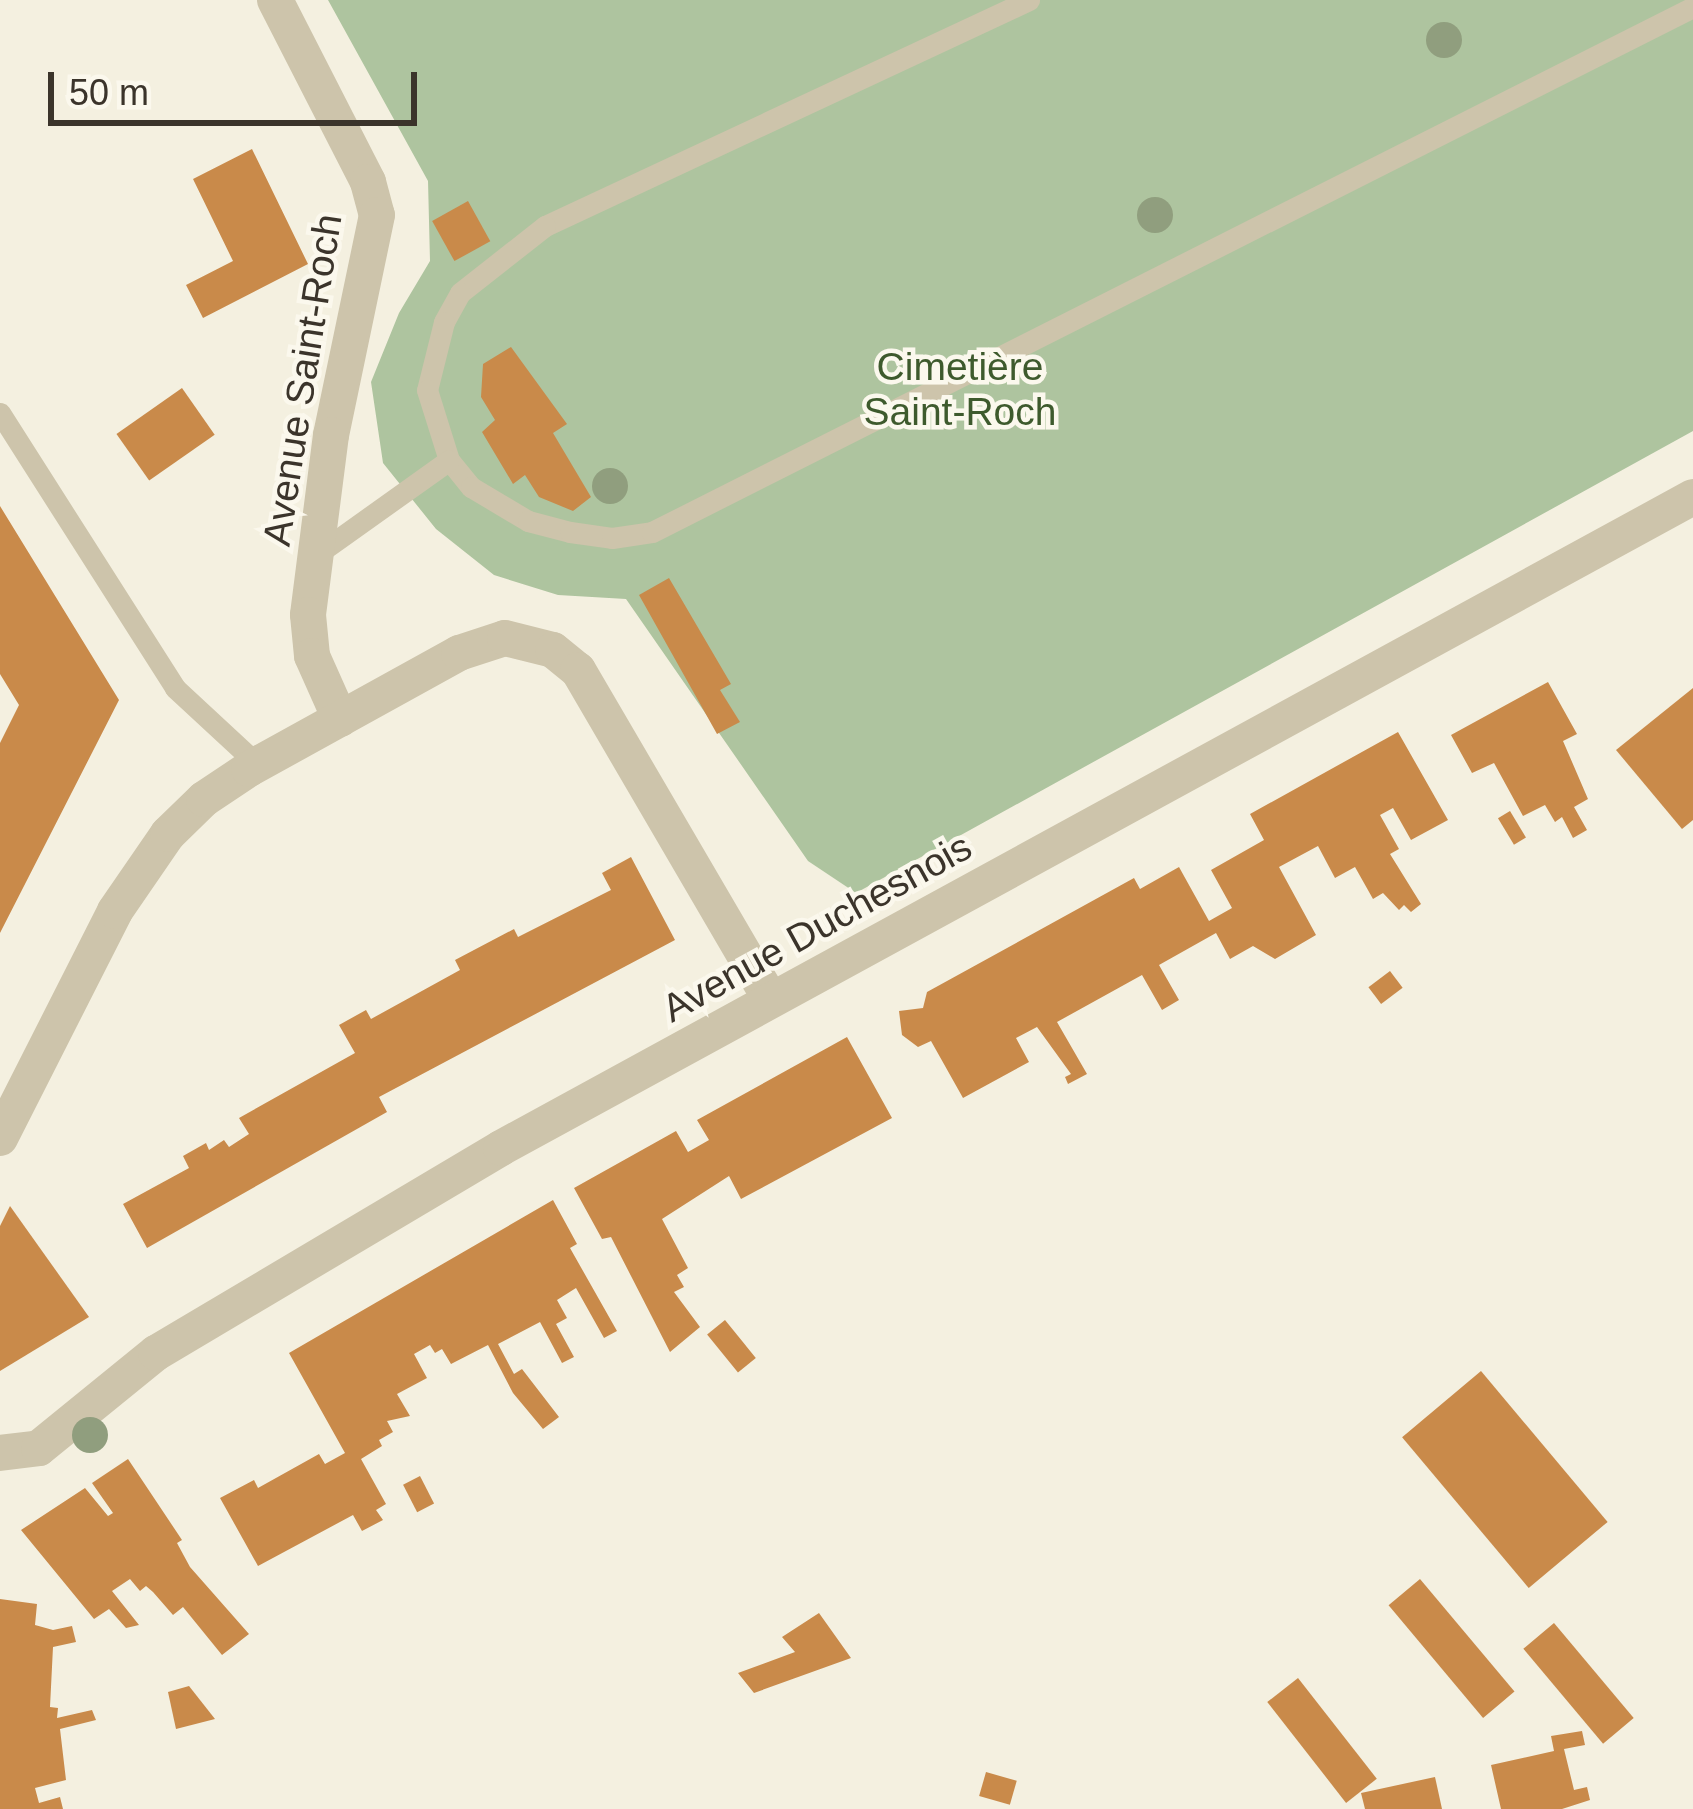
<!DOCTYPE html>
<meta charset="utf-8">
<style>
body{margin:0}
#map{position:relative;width:1693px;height:1809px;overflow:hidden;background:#f4f0e0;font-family:Helvetica,sans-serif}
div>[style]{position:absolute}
.green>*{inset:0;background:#aec49f}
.building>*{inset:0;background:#c98a4a;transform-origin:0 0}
.lane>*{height:21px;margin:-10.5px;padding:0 10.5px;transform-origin:10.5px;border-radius:10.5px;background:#cdc4ab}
.street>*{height:36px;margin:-18px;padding:0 18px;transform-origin:18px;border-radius:18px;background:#cdc4ab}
.trees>*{width:36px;height:36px;margin:-18px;border-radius:50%;background:#909e7e}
span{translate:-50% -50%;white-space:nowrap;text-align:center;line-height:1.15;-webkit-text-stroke:9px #fbf8ed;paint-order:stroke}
.park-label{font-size:39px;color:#3e5a2d}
.street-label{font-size:39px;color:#3b342b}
.scale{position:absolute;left:48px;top:72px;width:369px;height:54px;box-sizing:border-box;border:6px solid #3b342b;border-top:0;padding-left:15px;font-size:36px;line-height:42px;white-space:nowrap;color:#3b342b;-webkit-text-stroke:9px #fbf8ed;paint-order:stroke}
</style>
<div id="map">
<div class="green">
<div style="clip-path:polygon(328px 0,1693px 0,1693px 431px,856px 893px,808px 861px,626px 599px,558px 595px,494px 575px,436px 529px,383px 463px,371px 382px,399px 313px,430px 261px,428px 181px)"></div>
</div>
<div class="building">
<div style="clip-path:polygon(252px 149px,308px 264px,203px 318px,186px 285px,233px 261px,193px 179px)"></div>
<div style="left:468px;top:201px;width:46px;height:41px;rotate:61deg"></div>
<div style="clip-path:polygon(511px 347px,567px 424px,553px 433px,591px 497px,573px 511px,539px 497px,525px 475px,513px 484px,482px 432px,495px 420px,481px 397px,483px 364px)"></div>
<div style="left:182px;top:388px;width:57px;height:80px;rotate:55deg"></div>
<div style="clip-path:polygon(0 506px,119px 700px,0 933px,0 743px,19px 705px,0 674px)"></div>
<div style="clip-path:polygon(669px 578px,731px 684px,720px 690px,740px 722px,717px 734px,639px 595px)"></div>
<div style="clip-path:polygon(1548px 682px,1577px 734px,1563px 741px,1588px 799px,1574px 807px,1587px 830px,1573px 838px,1562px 817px,1555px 822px,1545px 805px,1523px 816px,1494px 763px,1472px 773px,1451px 735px)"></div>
<div style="clip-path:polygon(1693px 688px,1693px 820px,1682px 829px,1616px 750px)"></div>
<div style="clip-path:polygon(1398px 732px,1448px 820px,1411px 840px,1393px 808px,1380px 815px,1399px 849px,1390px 854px,1421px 904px,1411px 912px,1404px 905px,1399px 910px,1383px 893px,1373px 899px,1355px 867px,1335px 878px,1318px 846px,1279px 867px,1316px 935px,1275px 959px,1253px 946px,1230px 959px,1216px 933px,1159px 965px,1179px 1000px,1162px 1010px,1142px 975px,1057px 1022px,1087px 1074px,1068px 1084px,1065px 1077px,1071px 1074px,1037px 1027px,1016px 1038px,1029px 1062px,963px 1098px,931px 1041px,918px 1047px,902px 1035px,899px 1011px,923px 1008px,927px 992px,1134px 878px,1140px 889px,1179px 867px,1209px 921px,1232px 908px,1211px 870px,1264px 840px,1250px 814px)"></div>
<div style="left:1510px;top:811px;width:31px;height:14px;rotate:59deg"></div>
<div style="clip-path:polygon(631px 857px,675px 940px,379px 1097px,387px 1112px,147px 1248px,123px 1204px,189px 1168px,183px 1156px,206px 1143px,209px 1150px,224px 1140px,229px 1147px,249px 1134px,239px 1118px,355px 1053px,339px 1025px,366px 1010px,371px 1019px,460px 970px,455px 960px,514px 929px,518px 937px,611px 890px,602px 873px)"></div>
<div style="left:1390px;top:971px;width:21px;height:27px;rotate:53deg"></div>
<div style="clip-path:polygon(847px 1037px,892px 1118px,741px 1199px,729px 1176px,662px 1219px,688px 1268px,677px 1275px,684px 1287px,674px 1292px,700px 1327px,670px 1352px,611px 1237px,602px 1239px,574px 1188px,676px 1131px,688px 1152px,709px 1140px,697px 1120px)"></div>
<div style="clip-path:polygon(553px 1200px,577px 1244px,570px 1248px,617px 1331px,604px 1338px,576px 1288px,557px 1300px,567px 1318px,556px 1324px,574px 1357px,562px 1363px,540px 1322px,498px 1344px,514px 1374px,522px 1369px,559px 1417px,543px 1429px,513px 1393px,488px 1345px,451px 1364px,442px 1349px,435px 1353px,430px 1345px,414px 1354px,427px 1378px,397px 1394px,410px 1416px,387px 1421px,393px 1432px,379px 1440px,382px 1446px,361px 1459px,386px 1504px,376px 1510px,383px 1520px,362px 1531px,353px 1515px,258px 1566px,220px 1498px,254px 1480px,258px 1488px,319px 1454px,325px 1464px,345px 1453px,289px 1353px)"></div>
<div style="clip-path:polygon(10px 1206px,89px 1317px,0 1371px,0 1226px)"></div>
<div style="left:725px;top:1320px;width:49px;height:23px;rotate:51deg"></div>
<div style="left:1481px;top:1371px;width:197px;height:103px;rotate:50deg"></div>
<div style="clip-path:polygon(128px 1459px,182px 1540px,177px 1543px,190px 1567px,249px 1634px,222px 1655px,183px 1607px,173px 1615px,153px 1592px,146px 1586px,140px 1591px,130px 1579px,112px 1591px,139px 1625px,126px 1628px,109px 1609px,94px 1619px,21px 1530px,85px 1488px,108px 1516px,113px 1513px,92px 1483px)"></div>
<div style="left:420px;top:1476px;width:31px;height:19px;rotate:63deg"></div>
<div style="left:1420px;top:1579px;width:147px;height:41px;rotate:50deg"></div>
<div style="clip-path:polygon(0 1599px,37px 1604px,35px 1625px,53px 1630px,72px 1626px,76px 1642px,53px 1647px,50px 1707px,58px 1708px,57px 1718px,92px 1710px,96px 1720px,60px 1729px,66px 1780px,35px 1788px,39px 1803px,60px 1797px,63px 1809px,0 1809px)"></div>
<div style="clip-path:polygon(819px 1613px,851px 1658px,754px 1693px,738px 1673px,795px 1652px,782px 1637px)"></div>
<div style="left:1554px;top:1623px;width:124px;height:40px;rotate:50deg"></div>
<div style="left:1298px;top:1678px;width:128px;height:39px;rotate:52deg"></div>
<div style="clip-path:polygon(189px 1686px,215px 1719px,176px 1729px,168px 1692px)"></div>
<div style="clip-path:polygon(1582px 1731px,1585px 1745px,1564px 1749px,1574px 1790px,1587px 1787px,1590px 1800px,1562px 1809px,1501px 1809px,1491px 1765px,1554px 1751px,1551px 1736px)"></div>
<div style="left:986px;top:1772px;width:32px;height:25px;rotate:16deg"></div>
<div style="clip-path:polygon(1435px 1777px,1442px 1809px,1365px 1809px,1361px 1793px)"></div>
</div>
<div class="lane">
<div style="left:1029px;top:0;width:534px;rotate:154.97deg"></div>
<div style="left:545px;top:226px;width:108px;rotate:141.8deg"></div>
<div style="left:460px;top:293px;width:33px;rotate:119deg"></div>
<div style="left:444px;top:322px;width:70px;rotate:104deg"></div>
<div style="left:427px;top:390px;width:73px;rotate:72.6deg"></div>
<div style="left:449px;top:460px;width:35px;rotate:51deg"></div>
<div style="left:471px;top:487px;width:66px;rotate:30.8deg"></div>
<div style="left:528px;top:521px;width:43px;rotate:14.7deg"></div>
<div style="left:570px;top:532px;width:42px;rotate:8.1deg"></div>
<div style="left:612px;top:538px;width:40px;rotate:-8.5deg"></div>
<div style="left:652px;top:532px;width:1166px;rotate:-26.76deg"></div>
<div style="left:0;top:413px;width:326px;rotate:57.5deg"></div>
<div style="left:175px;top:688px;width:112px;rotate:42.8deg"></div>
<div style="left:316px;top:555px;width:163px;rotate:-35.5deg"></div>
</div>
<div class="street">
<div style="left:275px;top:0;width:204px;rotate:62.9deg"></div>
<div style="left:368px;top:182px;width:34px;rotate:75deg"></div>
<div style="left:377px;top:215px;width:225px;rotate:101.8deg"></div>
<div style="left:331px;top:435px;width:181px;rotate:97.3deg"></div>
<div style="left:308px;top:615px;width:41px;rotate:84.4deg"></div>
<div style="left:312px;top:656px;width:69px;rotate:66deg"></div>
<div style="left:0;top:1138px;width:254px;rotate:-63.1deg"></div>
<div style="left:115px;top:911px;width:93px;rotate:-55.5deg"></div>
<div style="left:168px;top:834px;width:50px;rotate:-44.2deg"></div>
<div style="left:204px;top:799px;width:54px;rotate:-33.7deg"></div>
<div style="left:249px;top:769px;width:240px;rotate:-28.9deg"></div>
<div style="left:459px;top:653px;width:48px;rotate:-18.1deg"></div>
<div style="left:505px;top:638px;width:49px;rotate:14deg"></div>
<div style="left:553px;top:650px;width:32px;rotate:39deg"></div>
<div style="left:578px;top:670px;width:382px;rotate:59.7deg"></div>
<div style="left:0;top:1453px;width:39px;rotate:-7deg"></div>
<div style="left:39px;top:1448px;width:151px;rotate:-39.1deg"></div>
<div style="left:156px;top:1353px;width:401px;rotate:-30.7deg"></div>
<div style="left:501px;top:1148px;width:1358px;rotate:-28.64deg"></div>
</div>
<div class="trees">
<div style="left:1444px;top:40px"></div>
<div style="left:1155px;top:215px"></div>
<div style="left:610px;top:486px"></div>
<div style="left:90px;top:1435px"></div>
</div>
<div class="park-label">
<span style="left:960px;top:390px">Cimetière<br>Saint-Roch</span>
</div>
<div class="street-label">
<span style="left:303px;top:380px;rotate:-81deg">Avenue Saint-Roch</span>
<span style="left:817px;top:928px;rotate:-29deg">Avenue Duchesnois</span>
</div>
<div class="scale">50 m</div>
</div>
